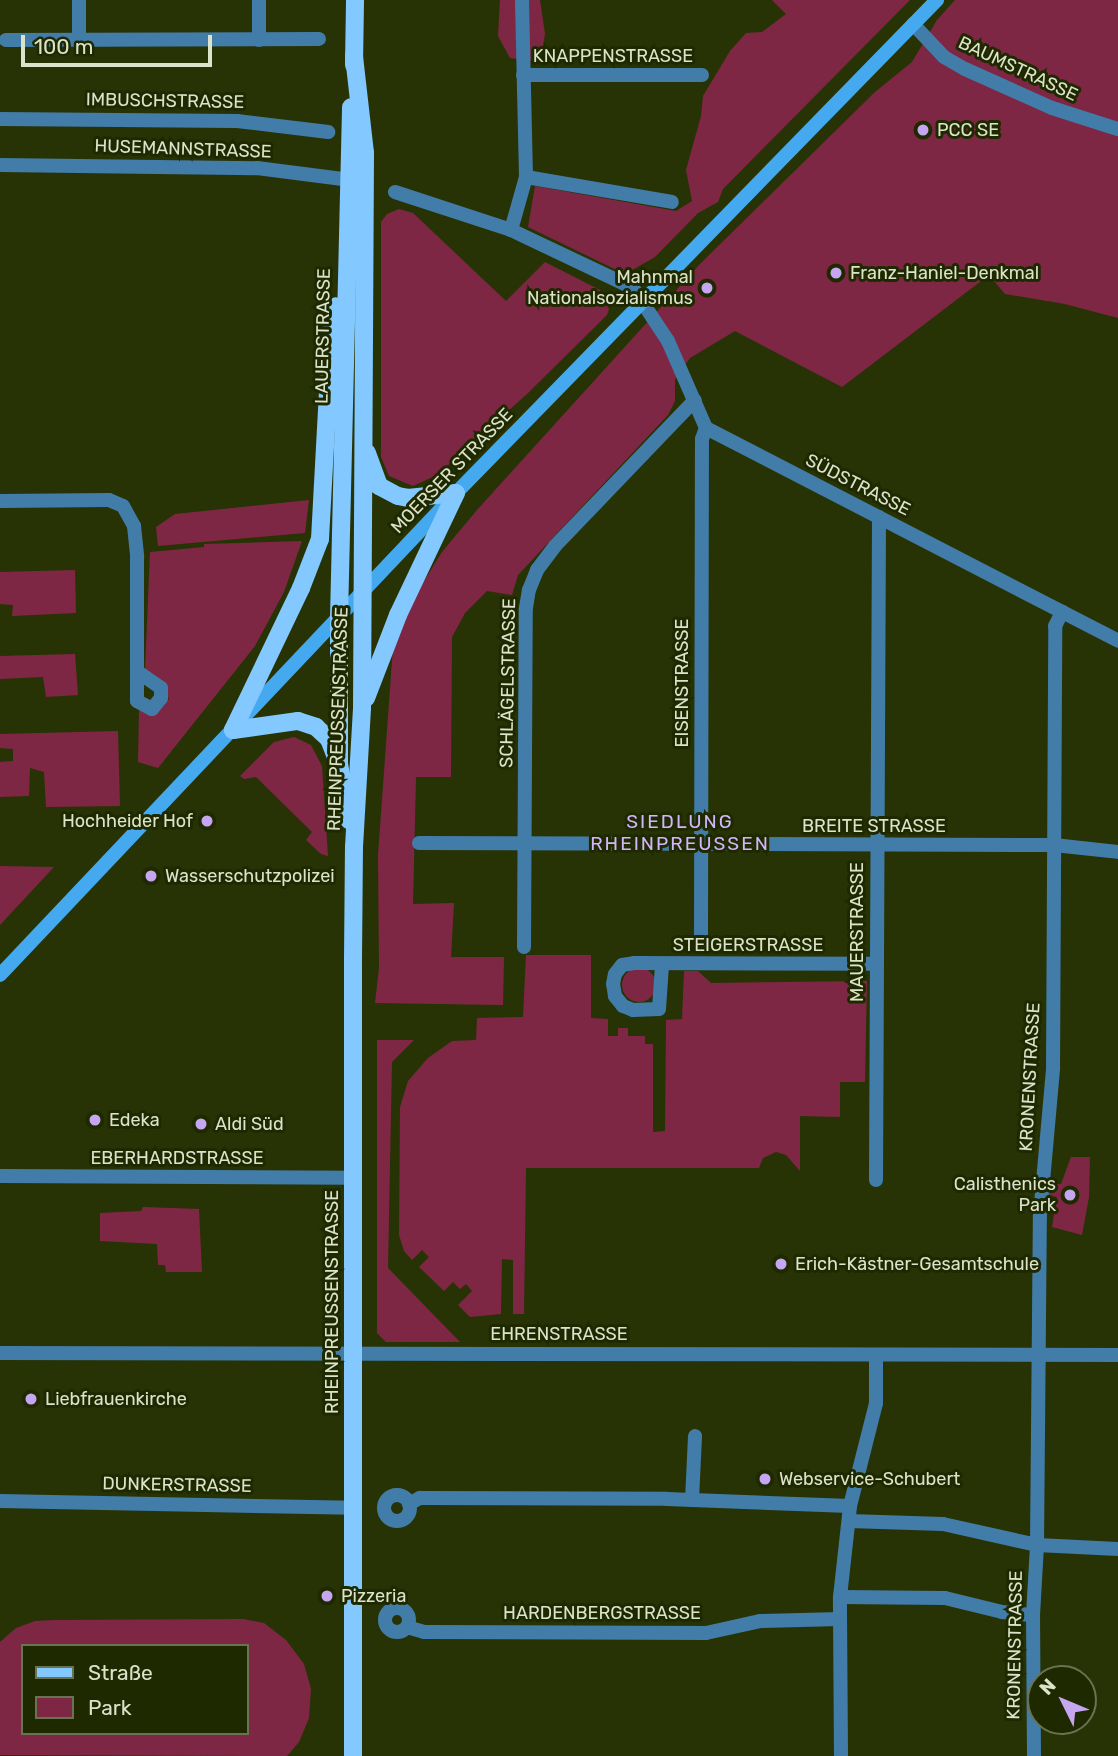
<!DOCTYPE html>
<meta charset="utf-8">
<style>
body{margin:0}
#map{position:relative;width:1118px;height:1756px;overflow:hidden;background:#283305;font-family:Rubik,sans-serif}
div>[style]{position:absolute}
.green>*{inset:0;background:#7e2745}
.round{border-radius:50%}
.street>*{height:14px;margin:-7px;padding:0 7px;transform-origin:7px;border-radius:7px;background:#427da9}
.street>.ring{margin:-7px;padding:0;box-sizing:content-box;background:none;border:14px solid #427da9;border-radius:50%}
.secondary>*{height:14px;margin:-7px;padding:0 7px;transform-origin:7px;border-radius:7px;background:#44a9ef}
.primary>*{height:18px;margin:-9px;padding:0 9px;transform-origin:9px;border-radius:9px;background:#83c8fe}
.dots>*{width:19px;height:19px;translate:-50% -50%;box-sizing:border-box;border:4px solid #1e2900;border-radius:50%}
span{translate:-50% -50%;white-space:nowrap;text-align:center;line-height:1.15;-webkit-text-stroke:6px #1e2900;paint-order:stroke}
.street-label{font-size:18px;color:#dbe3cb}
.poi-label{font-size:18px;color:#dbe3cb}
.left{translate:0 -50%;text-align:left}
.right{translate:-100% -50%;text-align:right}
.neighbourhood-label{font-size:19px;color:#d2b6fc;letter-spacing:2px}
.legend{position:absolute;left:21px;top:1644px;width:228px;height:91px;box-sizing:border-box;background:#1e2900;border:2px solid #6a7351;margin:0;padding:9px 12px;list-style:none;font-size:21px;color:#dbe3cb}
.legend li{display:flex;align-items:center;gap:14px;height:35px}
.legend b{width:35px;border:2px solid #6a7351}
.north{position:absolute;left:1027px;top:1665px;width:70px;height:70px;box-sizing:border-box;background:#1e2900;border:2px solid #6a7351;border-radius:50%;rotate:313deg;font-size:19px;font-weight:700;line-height:28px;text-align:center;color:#dbe3cb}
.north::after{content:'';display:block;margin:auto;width:24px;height:32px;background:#c5a7f1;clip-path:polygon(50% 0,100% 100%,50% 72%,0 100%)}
.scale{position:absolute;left:21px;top:35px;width:191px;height:32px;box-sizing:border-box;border:4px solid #dbe3cb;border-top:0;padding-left:9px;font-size:21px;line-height:24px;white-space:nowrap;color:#dbe3cb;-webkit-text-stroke:5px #1e2900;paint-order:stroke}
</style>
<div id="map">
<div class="green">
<div style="clip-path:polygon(500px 0,540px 0,545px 34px,540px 62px,510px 58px,498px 36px)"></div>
<div style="clip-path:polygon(772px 0,910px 0,723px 189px,718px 202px,698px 213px,655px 257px,625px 274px,528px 227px,535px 186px,676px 211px,692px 201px,686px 170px,701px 116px,703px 96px,730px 51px,746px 33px,762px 32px,786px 14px)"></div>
<div style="clip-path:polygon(955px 0,1118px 0,1118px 318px,1065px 304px,1005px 294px,989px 275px,842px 387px,735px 331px,690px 358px,675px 379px,675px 401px,668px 415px,518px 575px,512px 595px,487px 591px,465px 613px,452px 637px,451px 777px,416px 777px,413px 904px,454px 903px,451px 957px,504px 957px,503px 1005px,375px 1003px,379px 968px,378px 855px,393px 647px,411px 602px,442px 552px,477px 510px,700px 264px,875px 92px,912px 62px,937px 20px)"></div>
<div style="clip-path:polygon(399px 209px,413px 213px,506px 301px,545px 262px,600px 290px,609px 309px,607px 315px,527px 394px,437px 475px,413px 486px,389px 476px,381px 457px,381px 222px,387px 214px)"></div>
<div style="clip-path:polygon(309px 500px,305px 533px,158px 546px,156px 527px,175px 514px)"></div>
<div style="clip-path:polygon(302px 541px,284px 592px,255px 646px,158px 768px,138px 762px,139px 709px,155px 714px,169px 699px,164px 686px,145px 670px,150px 552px,204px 547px,204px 544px)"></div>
<div style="clip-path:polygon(75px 570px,76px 613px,12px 616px,13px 605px,0 604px,0 572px)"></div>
<div style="clip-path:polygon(75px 654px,78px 695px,46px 697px,43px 677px,0 679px,0 656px)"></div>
<div style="clip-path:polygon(118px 731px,120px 806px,46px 807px,44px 772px,30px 768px,29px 796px,0 797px,0 762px,13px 761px,13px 749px,0 748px,0 734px)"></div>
<div style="clip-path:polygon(294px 737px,311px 745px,322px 766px,328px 856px,321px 854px,306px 840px,312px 832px,256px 777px,244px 779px,240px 776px,274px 742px)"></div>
<div style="clip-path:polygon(0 866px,54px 867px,0 925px)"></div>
<div style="clip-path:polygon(526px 955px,591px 955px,591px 1018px,608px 1019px,608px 1036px,618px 1036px,618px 1028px,628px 1028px,628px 1036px,645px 1036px,645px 1044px,653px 1044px,653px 1132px,665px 1131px,666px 1020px,682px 1019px,684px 971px,698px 971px,711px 983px,867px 981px,865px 1082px,840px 1082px,840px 1117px,800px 1116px,800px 1171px,786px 1155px,776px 1152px,763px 1158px,759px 1168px,526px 1168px,524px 1314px,513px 1314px,513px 1260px,502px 1259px,501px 1314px,470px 1317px,458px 1305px,472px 1291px,466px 1284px,460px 1289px,453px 1282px,444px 1291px,419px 1267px,429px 1257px,422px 1250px,412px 1260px,404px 1251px,399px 1235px,400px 1107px,408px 1081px,428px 1058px,452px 1041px,476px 1040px,477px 1018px,523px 1017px)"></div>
<div class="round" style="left:622px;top:968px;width:34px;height:34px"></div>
<div style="clip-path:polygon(377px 1040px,414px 1040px,392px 1062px,388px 1268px,460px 1342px,386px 1342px,377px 1333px)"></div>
<div style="clip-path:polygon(1071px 1157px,1090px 1157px,1089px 1197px,1082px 1235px,1052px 1227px,1057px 1197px,1045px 1194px,1046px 1184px,1061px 1184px)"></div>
<div style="clip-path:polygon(143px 1207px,199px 1209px,202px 1272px,166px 1272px,165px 1265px,158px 1265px,157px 1244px,100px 1241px,100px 1213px,141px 1211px)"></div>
<div style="clip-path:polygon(evenodd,243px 1619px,264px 1623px,286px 1640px,304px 1664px,311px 1689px,309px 1718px,299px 1742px,287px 1756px,0 1755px,0 1642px,16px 1628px,35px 1621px,55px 1620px,243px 1619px,23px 1646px,247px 1646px,247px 1733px,23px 1733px,23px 1646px)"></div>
</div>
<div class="street">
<div style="left:913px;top:24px;width:45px;rotate:46.8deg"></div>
<div style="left:944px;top:57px;width:24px;rotate:30deg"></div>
<div style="left:965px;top:69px;width:95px;rotate:24.1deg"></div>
<div style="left:1052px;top:108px;width:69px;rotate:17.7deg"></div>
<div style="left:6px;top:40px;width:313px;rotate:-0.2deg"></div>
<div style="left:79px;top:40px;width:40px;rotate:-90deg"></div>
<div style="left:259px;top:40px;width:40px;rotate:-90deg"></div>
<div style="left:523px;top:75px;width:179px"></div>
<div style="left:0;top:119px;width:237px;rotate:0.5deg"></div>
<div style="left:237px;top:121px;width:92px;rotate:6.9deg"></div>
<div style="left:0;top:165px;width:257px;rotate:0.7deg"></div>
<div style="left:257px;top:168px;width:102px;rotate:7.3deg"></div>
<div style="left:526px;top:177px;width:148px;rotate:9.7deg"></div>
<div style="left:395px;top:192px;width:122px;rotate:18.1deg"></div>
<div style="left:511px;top:230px;width:135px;rotate:25.4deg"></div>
<div style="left:633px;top:288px;width:64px;rotate:56.6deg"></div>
<div style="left:668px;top:341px;width:95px;rotate:66.4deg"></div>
<div style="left:706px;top:428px;width:464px;rotate:27.3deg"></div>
<div style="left:511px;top:230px;width:55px;rotate:-74.2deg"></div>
<div style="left:526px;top:177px;width:177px;rotate:-91.3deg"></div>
<div style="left:0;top:501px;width:109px;rotate:-0.5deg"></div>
<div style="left:109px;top:500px;width:15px;rotate:23deg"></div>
<div style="left:123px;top:506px;width:23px;rotate:61deg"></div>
<div style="left:134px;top:526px;width:31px;rotate:84deg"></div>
<div style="left:137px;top:557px;width:144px;rotate:90deg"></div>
<div style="left:137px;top:701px;width:17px;rotate:28deg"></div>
<div style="left:152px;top:709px;width:14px;rotate:-51deg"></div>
<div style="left:161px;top:698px;width:10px;rotate:-90deg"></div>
<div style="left:161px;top:688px;width:29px;rotate:-145deg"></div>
<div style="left:419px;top:843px;width:635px;rotate:0.18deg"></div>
<div style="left:1054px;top:845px;width:64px;rotate:6.2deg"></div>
<div style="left:701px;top:939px;width:500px;rotate:-89.89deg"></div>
<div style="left:702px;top:439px;width:12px;rotate:-70deg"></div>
<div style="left:524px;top:947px;width:339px;rotate:-89.7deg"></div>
<div style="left:526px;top:608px;width:18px;rotate:-81deg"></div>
<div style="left:529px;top:590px;width:22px;rotate:-68deg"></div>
<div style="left:537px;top:570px;width:30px;rotate:-53deg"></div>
<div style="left:555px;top:546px;width:202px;rotate:-46.2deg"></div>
<div style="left:662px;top:965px;width:44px;rotate:93.9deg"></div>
<div style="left:659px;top:1009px;width:26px;rotate:178deg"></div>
<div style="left:633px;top:1010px;width:11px;rotate:-158deg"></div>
<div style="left:623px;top:1006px;width:13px;rotate:-129deg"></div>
<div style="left:615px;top:996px;width:12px;rotate:-99deg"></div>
<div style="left:613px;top:984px;width:10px;rotate:-79deg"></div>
<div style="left:615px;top:974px;width:11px;rotate:-52deg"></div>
<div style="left:622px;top:965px;width:12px;rotate:-9deg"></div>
<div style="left:634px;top:963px;width:242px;rotate:0.2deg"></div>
<div style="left:0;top:1176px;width:353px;rotate:0.3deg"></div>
<div style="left:876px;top:1180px;width:663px;rotate:-89.74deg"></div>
<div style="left:0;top:1353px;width:1118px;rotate:0.1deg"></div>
<div class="ring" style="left:384px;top:1495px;width:12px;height:12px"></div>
<div style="left:692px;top:1500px;width:64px;rotate:-87.3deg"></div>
<div style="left:0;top:1501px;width:353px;rotate:1.1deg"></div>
<div style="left:409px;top:1504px;width:13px;rotate:-29deg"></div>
<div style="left:420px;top:1498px;width:247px;rotate:0.2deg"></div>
<div style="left:667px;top:1499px;width:183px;rotate:2.2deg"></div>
<div style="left:849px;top:1521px;width:94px;rotate:1.8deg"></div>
<div style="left:943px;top:1524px;width:96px;rotate:12.6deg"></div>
<div style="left:1037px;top:1545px;width:81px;rotate:2.8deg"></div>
<div style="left:840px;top:1597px;width:105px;rotate:0.5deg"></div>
<div style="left:945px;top:1598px;width:59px;rotate:13.8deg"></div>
<div style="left:1002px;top:1612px;width:31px;rotate:6deg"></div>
<div class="ring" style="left:385px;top:1608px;width:10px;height:10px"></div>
<div style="left:407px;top:1627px;width:18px;rotate:16deg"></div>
<div style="left:424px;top:1632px;width:282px;rotate:0.2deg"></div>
<div style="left:706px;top:1633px;width:55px;rotate:-12.5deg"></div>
<div style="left:760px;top:1621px;width:80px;rotate:-1.4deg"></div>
<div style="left:841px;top:1756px;width:159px;rotate:-90.4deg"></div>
<div style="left:840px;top:1597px;width:92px;rotate:-83.7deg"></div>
<div style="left:850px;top:1506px;width:106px;rotate:-75.8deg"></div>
<div style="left:876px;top:1403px;width:47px;rotate:-90deg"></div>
<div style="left:1034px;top:1756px;width:141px;rotate:-90.4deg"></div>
<div style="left:1033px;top:1615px;width:70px;rotate:-86.7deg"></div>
<div style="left:1037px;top:1545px;width:330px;rotate:-89.5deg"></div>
<div style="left:1040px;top:1215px;width:148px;rotate:-84.9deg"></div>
<div style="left:1053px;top:1068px;width:442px;rotate:-89.7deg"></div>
<div style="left:1055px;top:626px;width:16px;rotate:-63deg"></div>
</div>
<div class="secondary">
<div style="left:0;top:975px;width:664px;rotate:-46.59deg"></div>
<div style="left:456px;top:493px;width:689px;rotate:-45.71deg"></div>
</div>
<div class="primary">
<div style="left:354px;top:65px;width:65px;rotate:-89.1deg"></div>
<div style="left:367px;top:453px;width:35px;rotate:70deg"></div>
<div style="left:379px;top:486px;width:21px;rotate:28deg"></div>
<div style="left:398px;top:496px;width:10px;rotate:11deg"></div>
<div style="left:408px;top:498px;width:48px;rotate:-5.9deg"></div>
<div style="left:366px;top:698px;width:89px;rotate:-68.9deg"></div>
<div style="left:398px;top:615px;width:135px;rotate:-64.6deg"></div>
<div style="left:233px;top:730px;width:157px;rotate:-64.4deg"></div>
<div style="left:301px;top:588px;width:53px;rotate:-68.8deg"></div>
<div style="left:320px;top:539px;width:203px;rotate:-86.9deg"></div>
<div style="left:331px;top:336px;width:30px;rotate:-81deg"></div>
<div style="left:233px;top:730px;width:66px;rotate:-7.9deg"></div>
<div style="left:298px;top:721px;width:19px;rotate:18deg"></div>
<div style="left:316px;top:727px;width:18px;rotate:43deg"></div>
<div style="left:329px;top:739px;width:19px;rotate:69deg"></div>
<div style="left:349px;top:820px;width:57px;rotate:-100.1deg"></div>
<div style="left:339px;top:764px;width:146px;rotate:-90deg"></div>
<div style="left:339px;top:618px;width:511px;rotate:-88.65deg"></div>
<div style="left:353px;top:1756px;width:797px;rotate:-90deg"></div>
<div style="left:353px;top:959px;width:112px;rotate:-89.5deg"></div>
<div style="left:354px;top:847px;width:139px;rotate:-86.7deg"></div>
<div style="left:362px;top:708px;width:555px;rotate:-89.69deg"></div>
<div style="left:365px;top:153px;width:98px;rotate:-96.5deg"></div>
</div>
<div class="dots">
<div style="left:923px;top:130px;background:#c5a7f1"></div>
<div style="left:836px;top:273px;background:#c5a7f1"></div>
<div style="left:707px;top:288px;background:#c5a7f1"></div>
<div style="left:207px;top:821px;background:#c5a7f1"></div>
<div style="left:151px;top:876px;background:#c5a7f1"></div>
<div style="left:95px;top:1120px;background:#c5a7f1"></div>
<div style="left:201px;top:1124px;background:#c5a7f1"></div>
<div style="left:1070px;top:1195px;background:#c5a7f1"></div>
<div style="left:781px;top:1264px;background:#c5a7f1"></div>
<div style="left:31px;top:1399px;background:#c5a7f1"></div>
<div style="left:765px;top:1479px;background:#c5a7f1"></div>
<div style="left:327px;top:1596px;background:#c5a7f1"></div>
</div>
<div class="street-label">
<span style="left:613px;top:56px">KNAPPENSTRASSE</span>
<span style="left:1018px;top:69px;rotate:25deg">BAUMSTRASSE</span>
<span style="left:165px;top:101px;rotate:1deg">IMBUSCHSTRASSE</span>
<span style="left:183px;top:149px;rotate:2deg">HUSEMANNSTRASSE</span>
<span style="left:323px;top:336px;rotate:-89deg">LAUERSTRASSE</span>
<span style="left:452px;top:471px;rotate:-46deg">MOERSER STRASSE</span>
<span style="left:858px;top:485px;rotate:27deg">SÜDSTRASSE</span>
<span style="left:508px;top:683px;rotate:-89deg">SCHLÄGELSTRASSE</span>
<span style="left:682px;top:683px;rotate:-90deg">EISENSTRASSE</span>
<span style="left:338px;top:719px;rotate:-88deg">RHEINPREUSSENSTRASSE</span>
<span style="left:874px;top:826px">BREITE STRASSE</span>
<span style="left:857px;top:932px;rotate:-90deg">MAUERSTRASSE</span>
<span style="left:748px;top:945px">STEIGERSTRASSE</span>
<span style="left:1030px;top:1077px;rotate:-87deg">KRONENSTRASSE</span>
<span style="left:177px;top:1158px">EBERHARDSTRASSE</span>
<span style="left:332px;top:1302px;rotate:-90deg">RHEINPREUSSENSTRASSE</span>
<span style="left:559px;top:1334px">EHRENSTRASSE</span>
<span style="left:177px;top:1485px;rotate:1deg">DUNKERSTRASSE</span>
<span style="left:602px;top:1613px">HARDENBERGSTRASSE</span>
<span style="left:1015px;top:1645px;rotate:-89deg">KRONENSTRASSE</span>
</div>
<div class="poi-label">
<span class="left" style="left:937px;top:130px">PCC SE</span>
<span class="left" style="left:850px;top:273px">Franz-Haniel-Denkmal</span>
<span class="right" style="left:693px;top:288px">Mahnmal<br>Nationalsozialismus</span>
<span class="right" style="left:193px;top:821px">Hochheider Hof</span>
<span class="left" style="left:165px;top:876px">Wasserschutzpolizei</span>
<span class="left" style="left:109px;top:1120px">Edeka</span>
<span class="left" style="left:215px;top:1124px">Aldi Süd</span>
<span class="right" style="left:1056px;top:1195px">Calisthenics<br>Park</span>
<span class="left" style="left:795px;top:1264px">Erich-Kästner-Gesamtschule</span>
<span class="left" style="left:45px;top:1399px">Liebfrauenkirche</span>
<span class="left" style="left:779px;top:1479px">Webservice-Schubert</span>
<span class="left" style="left:341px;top:1596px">Pizzeria</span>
</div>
<div class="neighbourhood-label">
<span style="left:680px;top:833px">SIEDLUNG<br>RHEINPREUSSEN</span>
</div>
<ul class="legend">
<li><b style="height:9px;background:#83c8fe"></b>Straße</li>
<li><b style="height:19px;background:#7e2745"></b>Park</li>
</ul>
<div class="north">N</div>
<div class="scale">100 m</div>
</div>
